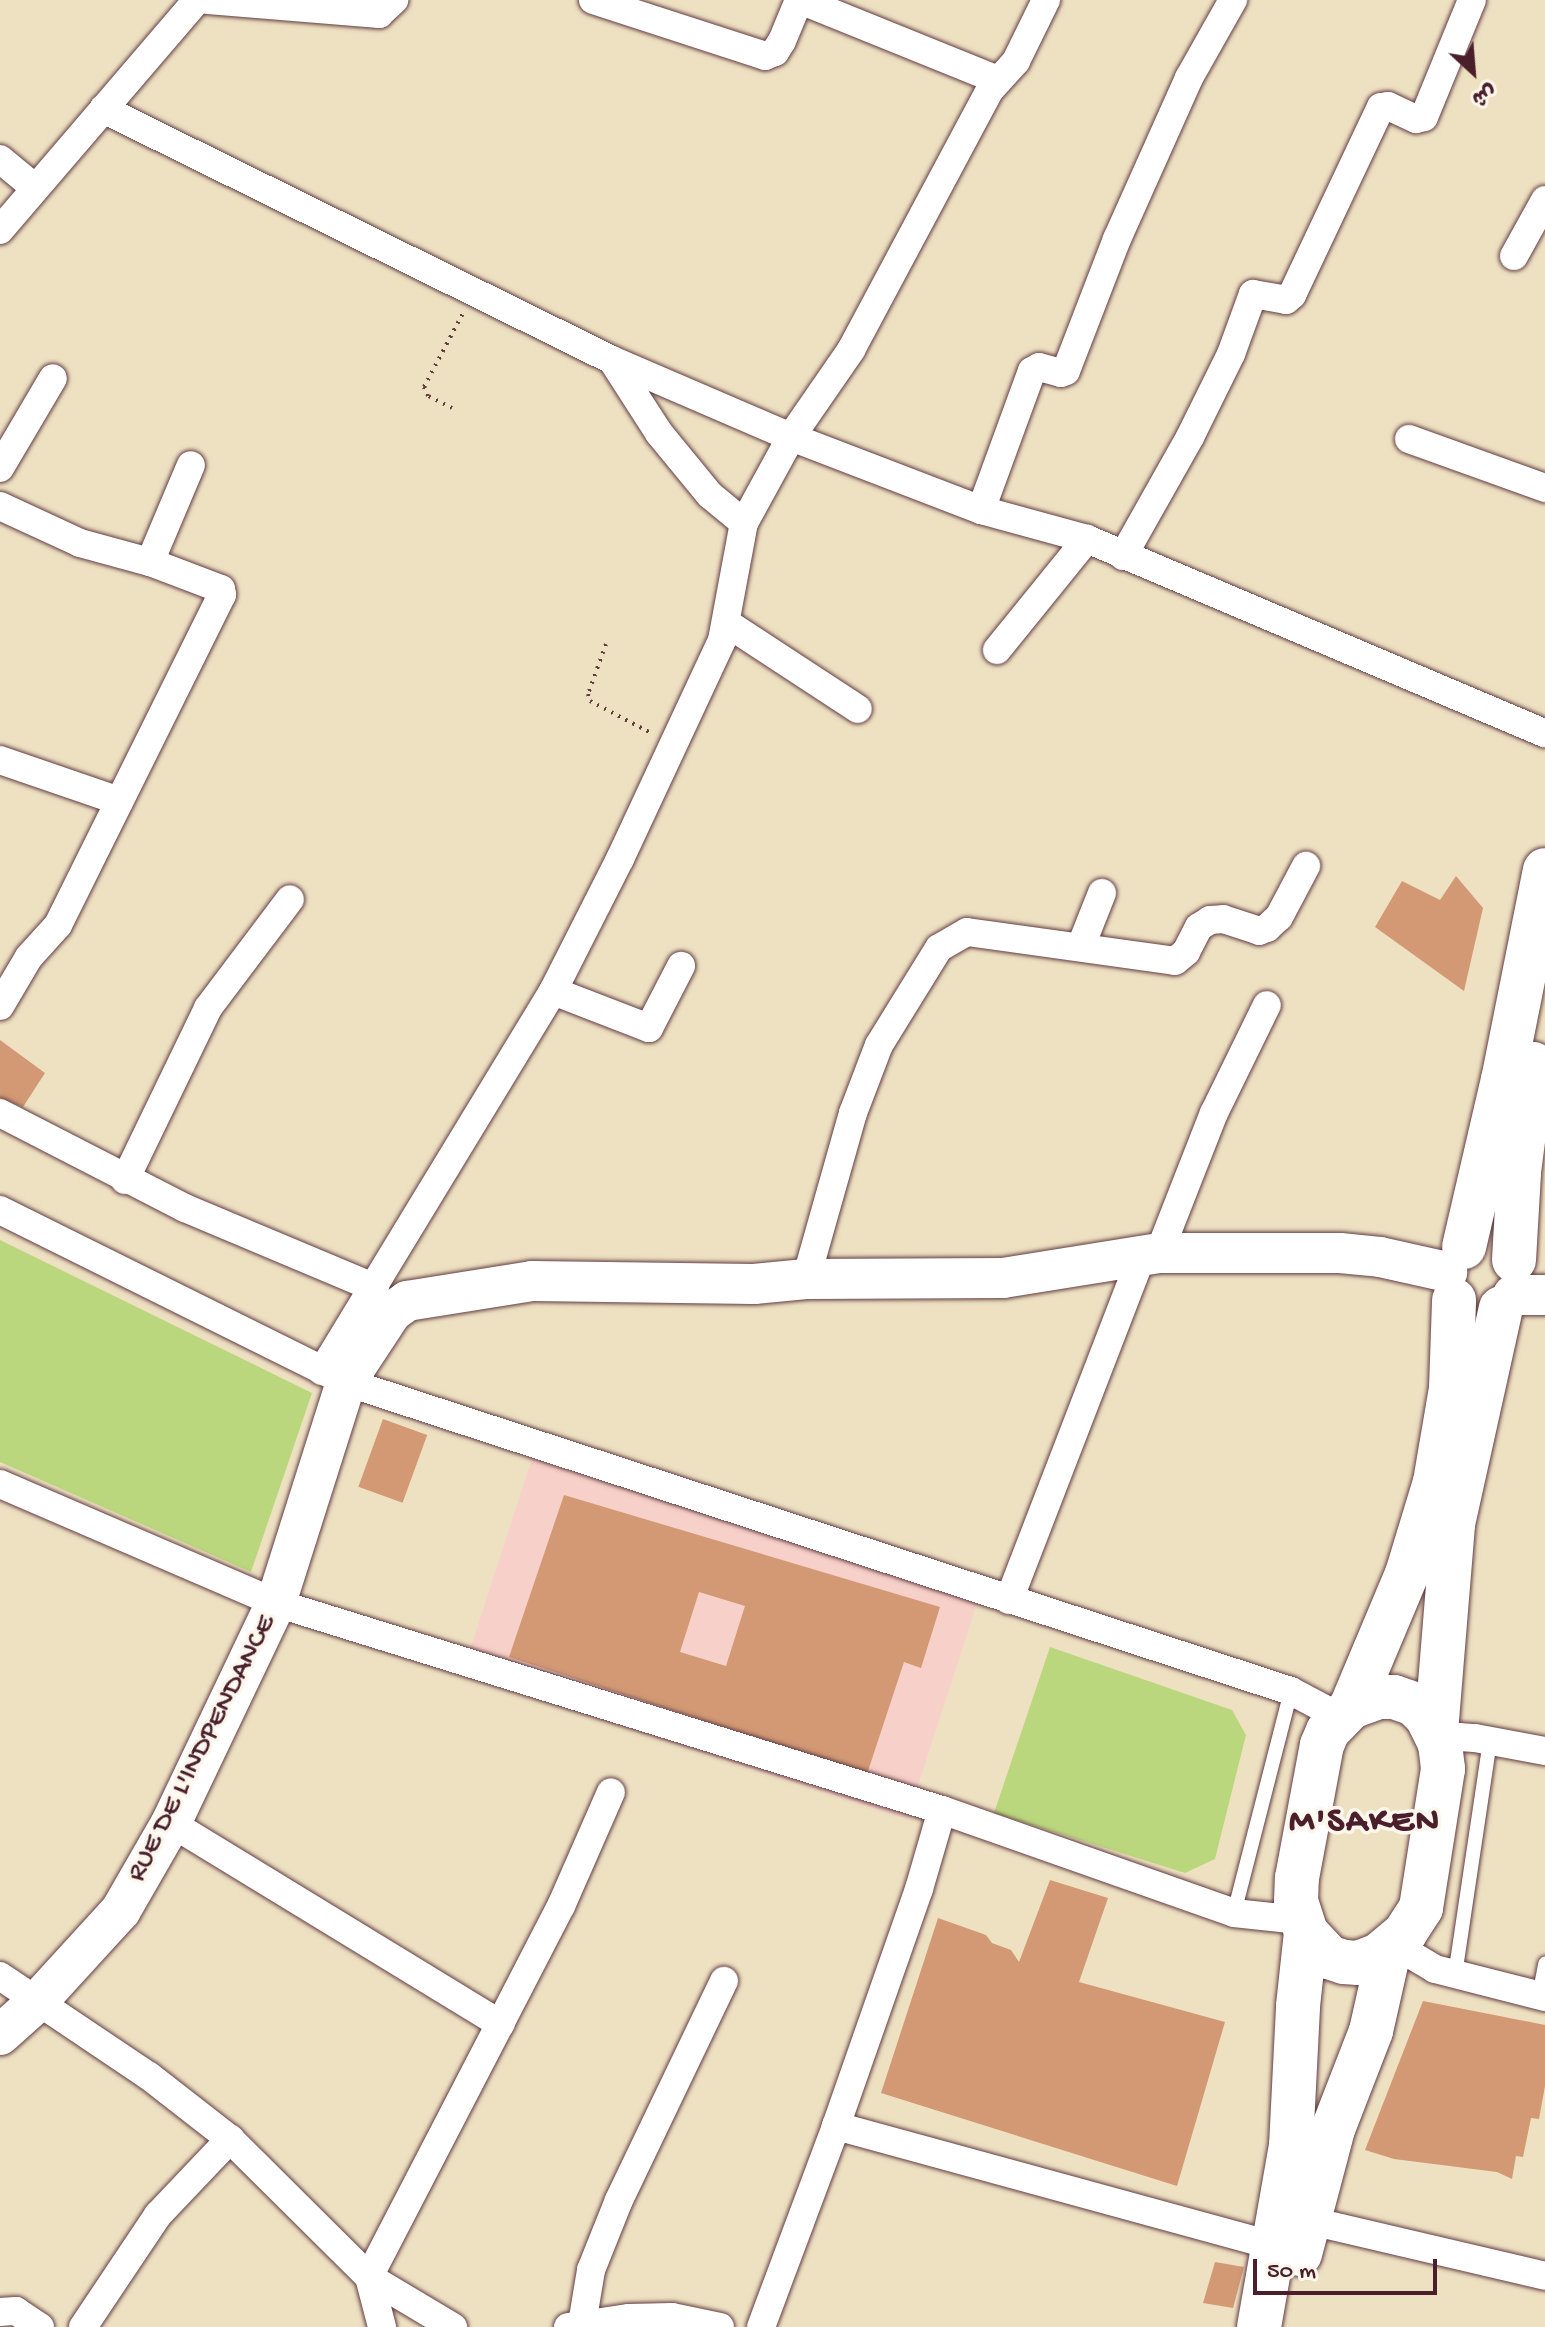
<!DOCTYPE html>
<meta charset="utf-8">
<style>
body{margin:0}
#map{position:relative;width:1545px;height:2327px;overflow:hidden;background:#eee1c2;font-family:"Gochi Hand","Playpen Sans Arabic",sans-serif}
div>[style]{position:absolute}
.built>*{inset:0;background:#f7d0c9;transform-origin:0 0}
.green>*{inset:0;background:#bbd77e}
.building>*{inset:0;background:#d29974;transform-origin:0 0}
.path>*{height:4px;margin-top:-2px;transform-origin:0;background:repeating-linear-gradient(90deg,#633c42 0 2px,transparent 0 8px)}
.roads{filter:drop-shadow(0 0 2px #633c42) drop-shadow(0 0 2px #633c42)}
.lane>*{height:14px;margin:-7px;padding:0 7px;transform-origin:7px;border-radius:7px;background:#fff}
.street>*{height:28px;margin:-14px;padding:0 14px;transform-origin:14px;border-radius:14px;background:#fff}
.secondary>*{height:40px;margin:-20px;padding:0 20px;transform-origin:20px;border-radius:20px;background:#fff}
.primary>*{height:44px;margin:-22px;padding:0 22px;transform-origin:22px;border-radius:22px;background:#fff}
span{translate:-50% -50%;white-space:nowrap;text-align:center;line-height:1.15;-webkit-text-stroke:7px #fbf7ec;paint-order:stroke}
.street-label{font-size:28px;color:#4a1f2b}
.district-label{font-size:36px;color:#4a1f2b;font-weight:700;letter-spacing:2px}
.north{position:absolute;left:1433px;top:32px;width:80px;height:80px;-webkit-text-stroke:6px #fbf7ec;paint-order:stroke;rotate:154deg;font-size:22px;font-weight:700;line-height:32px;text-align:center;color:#4a1f2b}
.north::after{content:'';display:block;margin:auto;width:28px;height:36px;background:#4a1f2b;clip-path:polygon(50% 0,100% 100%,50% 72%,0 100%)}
.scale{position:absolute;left:1253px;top:2259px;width:184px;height:36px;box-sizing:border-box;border:4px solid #4a1f2b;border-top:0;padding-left:10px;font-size:24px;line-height:28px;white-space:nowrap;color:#4a1f2b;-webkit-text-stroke:6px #fbf7ec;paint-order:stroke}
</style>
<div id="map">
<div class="built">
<div style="left:541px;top:1431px;width:468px;height:256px;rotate:18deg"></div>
</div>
<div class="green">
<div style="clip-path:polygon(0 1240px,312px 1393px,251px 1572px,0 1462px)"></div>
<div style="clip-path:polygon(1050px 1647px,1232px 1710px,1246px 1735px,1215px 1859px,1185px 1873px,994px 1813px)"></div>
</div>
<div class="building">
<div style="clip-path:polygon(1456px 876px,1483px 908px,1464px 991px,1375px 927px,1402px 881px,1440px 900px)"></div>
<div style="clip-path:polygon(0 1040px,45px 1073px,23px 1107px,0 1098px)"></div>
<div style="left:383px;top:1419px;width:47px;height:72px;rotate:20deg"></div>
<div style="clip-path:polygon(evenodd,564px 1495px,940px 1607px,921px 1668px,904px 1662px,867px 1774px,509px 1657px,564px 1495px,699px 1592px,745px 1606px,726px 1666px,680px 1652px,699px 1592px)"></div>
<div style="clip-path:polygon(1050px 1880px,1108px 1898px,1079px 1982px,1225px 2022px,1177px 2186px,881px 2093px,938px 1918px,986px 1935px,992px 1943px,1011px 1950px,1019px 1962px)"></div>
<div style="clip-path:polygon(1423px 2001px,1545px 2025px,1545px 2086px,1539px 2119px,1531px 2118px,1523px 2157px,1516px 2156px,1512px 2179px,1497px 2172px,1394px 2159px,1365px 2150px)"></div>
<div style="clip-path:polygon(1215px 2262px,1244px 2267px,1233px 2308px,1203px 2303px)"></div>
</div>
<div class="path">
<div style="left:452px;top:408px;width:27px;rotate:-153deg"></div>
<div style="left:428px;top:396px;width:10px;rotate:-114deg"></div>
<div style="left:424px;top:387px;width:84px;rotate:-62.2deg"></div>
<div style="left:606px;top:644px;width:53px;rotate:109.8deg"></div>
<div style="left:588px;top:694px;width:7px;rotate:74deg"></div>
<div style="left:590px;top:701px;width:69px;rotate:27.7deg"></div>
</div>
<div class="roads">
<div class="lane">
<div style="left:1234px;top:1913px;width:229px;rotate:-75.6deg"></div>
<div style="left:1455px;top:1975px;width:237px;rotate:-81.5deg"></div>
<div style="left:1539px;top:1996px;width:33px;rotate:-79deg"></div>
</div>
<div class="street">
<div style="left:208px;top:0;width:172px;rotate:4.7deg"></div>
<div style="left:379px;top:14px;width:21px;rotate:-43deg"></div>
<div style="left:593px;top:0;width:181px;rotate:18deg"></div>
<div style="left:765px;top:56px;width:11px;rotate:-22deg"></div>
<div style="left:775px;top:52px;width:13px;rotate:-58deg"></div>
<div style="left:782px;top:41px;width:44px;rotate:-67.5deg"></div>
<div style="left:800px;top:0;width:214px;rotate:22deg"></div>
<div style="left:103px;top:109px;width:568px;rotate:26.25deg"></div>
<div style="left:612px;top:360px;width:195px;rotate:23.3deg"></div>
<div style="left:791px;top:437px;width:204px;rotate:21deg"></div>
<div style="left:981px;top:510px;width:110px;rotate:15.3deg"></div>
<div style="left:1087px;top:539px;width:497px;rotate:23deg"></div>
<div style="left:0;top:159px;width:44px;rotate:39.5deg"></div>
<div style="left:0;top:230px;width:303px;rotate:-49.4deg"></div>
<div style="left:1514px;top:256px;width:64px;rotate:-61deg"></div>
<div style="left:612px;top:360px;width:87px;rotate:57.2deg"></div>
<div style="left:659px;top:433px;width:80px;rotate:50.6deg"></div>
<div style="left:710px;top:495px;width:44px;rotate:39.5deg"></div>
<div style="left:1409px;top:439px;width:145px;rotate:19.8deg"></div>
<div style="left:0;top:468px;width:104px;rotate:-59.5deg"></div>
<div style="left:0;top:506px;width:88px;rotate:24.8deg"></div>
<div style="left:80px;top:543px;width:73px;rotate:15.2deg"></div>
<div style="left:150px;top:562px;width:105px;rotate:-67.1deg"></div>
<div style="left:981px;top:510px;width:148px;rotate:-69.9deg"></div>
<div style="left:1032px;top:371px;width:8px;rotate:-30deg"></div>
<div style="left:1039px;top:367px;width:23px;rotate:15deg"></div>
<div style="left:1061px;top:373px;width:5px;rotate:-22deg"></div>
<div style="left:1066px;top:371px;width:142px;rotate:-68.9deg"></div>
<div style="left:1117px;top:239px;width:176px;rotate:-65.9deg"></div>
<div style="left:1189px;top:78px;width:90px;rotate:-60.6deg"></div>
<div style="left:1123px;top:556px;width:137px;rotate:-60.6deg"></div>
<div style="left:1190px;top:437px;width:93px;rotate:-63.7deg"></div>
<div style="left:1231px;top:354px;width:64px;rotate:-69.9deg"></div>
<div style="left:1253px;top:294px;width:34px;rotate:10deg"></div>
<div style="left:1286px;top:300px;width:8px;rotate:-40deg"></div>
<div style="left:1292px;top:295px;width:208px;rotate:-64.7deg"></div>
<div style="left:1381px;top:107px;width:7px;rotate:-8deg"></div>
<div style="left:1388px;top:106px;width:31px;rotate:25deg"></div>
<div style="left:1416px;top:119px;width:8px;rotate:-14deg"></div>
<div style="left:1424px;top:117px;width:126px;rotate:-67.7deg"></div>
<div style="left:728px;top:624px;width:155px;rotate:33.2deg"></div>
<div style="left:997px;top:650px;width:143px;rotate:-51deg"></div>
<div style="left:0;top:760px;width:126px;rotate:19deg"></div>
<div style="left:1081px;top:946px;width:57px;rotate:-68.4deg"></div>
<div style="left:553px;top:991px;width:103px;rotate:21.1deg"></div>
<div style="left:649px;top:1028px;width:70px;rotate:-62.7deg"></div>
<div style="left:0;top:1006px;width:57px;rotate:-59.4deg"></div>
<div style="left:29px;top:957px;width:43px;rotate:-47.8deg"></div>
<div style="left:58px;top:925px;width:369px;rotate:-63.6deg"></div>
<div style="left:222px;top:595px;width:6px;rotate:-99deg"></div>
<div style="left:221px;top:589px;width:76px;rotate:-159.2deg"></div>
<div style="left:0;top:1113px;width:208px;rotate:27.2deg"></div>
<div style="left:185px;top:1208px;width:206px;rotate:22.8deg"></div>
<div style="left:125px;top:1180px;width:191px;rotate:-64.2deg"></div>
<div style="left:208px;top:1008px;width:136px;rotate:-53deg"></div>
<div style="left:0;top:1210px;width:386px;rotate:26.4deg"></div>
<div style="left:346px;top:1382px;width:994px;rotate:18.11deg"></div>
<div style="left:1291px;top:1691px;width:55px;rotate:28deg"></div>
<div style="left:1159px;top:1253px;width:150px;rotate:-68.6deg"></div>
<div style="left:1214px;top:1113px;width:120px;rotate:-63.9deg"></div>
<div style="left:806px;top:1279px;width:173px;rotate:-74.2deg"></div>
<div style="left:853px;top:1113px;width:73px;rotate:-69.1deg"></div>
<div style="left:879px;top:1045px;width:114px;rotate:-58.3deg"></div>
<div style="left:939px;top:948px;width:32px;rotate:-30deg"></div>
<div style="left:967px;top:932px;width:210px;rotate:7.9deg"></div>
<div style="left:1175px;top:961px;width:14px;rotate:-39deg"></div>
<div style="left:1186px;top:952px;width:28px;rotate:-63deg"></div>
<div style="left:1199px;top:927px;width:13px;rotate:-32deg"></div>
<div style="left:1210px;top:920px;width:13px;rotate:-4deg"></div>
<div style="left:1223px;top:919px;width:38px;rotate:18deg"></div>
<div style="left:1259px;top:931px;width:9px;rotate:-21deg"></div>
<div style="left:1267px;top:928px;width:16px;rotate:-43deg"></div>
<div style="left:1279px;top:917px;width:58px;rotate:-62.1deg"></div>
<div style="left:322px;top:1371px;width:445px;rotate:-58.7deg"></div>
<div style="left:553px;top:991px;width:148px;rotate:-63.1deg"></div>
<div style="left:620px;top:859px;width:242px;rotate:-65deg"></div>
<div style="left:722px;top:640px;width:119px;rotate:-79.4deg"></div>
<div style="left:744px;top:523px;width:98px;rotate:-61.3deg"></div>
<div style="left:791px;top:437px;width:106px;rotate:-55.4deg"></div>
<div style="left:851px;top:350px;width:295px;rotate:-61.9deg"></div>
<div style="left:990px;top:90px;width:39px;rotate:-48deg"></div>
<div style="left:1016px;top:61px;width:68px;rotate:-63.8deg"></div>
<div style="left:0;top:1484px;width:301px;rotate:23.3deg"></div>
<div style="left:276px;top:1603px;width:697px;rotate:17.27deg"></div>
<div style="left:942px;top:1810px;width:310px;rotate:19.4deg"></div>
<div style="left:1234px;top:1913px;width:66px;rotate:6.1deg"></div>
<div style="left:1009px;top:1600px;width:372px;rotate:-68.9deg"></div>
<div style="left:1440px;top:1744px;width:20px;rotate:-20deg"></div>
<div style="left:1459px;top:1737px;width:16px;rotate:4deg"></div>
<div style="left:1475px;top:1738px;width:71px;rotate:10.5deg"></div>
<div style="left:171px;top:1823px;width:386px;rotate:31.4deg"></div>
<div style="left:500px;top:2024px;width:285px;rotate:117.4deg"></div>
<div style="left:369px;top:2277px;width:98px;rotate:30.8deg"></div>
<div style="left:1393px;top:1944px;width:49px;rotate:30.8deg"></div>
<div style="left:1435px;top:1969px;width:114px;rotate:14.3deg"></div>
<div style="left:0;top:1976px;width:179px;rotate:33.9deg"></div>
<div style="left:149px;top:2076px;width:103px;rotate:37.9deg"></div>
<div style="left:230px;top:2139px;width:196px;rotate:44.8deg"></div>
<div style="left:369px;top:2277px;width:52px;rotate:75.4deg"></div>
<div style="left:500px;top:2024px;width:133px;rotate:-62.7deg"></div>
<div style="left:561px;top:1906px;width:124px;rotate:-66.3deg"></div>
<div style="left:836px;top:2126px;width:455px;rotate:15.3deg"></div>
<div style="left:1307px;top:2220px;width:244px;rotate:13.2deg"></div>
<div style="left:0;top:2312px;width:16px;rotate:-4deg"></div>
<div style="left:16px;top:2311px;width:29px;rotate:34deg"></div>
<div style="left:582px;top:2324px;width:55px;rotate:-80.5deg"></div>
<div style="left:591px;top:2270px;width:75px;rotate:-68.2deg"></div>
<div style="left:619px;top:2200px;width:243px;rotate:-64.4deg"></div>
<div style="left:83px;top:2327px;width:135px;rotate:-56.2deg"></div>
<div style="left:158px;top:2215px;width:105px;rotate:-46.5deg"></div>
<div style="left:568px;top:2327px;width:62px;rotate:-8.4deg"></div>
<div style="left:629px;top:2318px;width:43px;rotate:-1.3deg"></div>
<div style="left:672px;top:2317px;width:49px;rotate:11.8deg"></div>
<div style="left:761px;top:2327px;width:215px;rotate:-69.5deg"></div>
<div style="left:836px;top:2126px;width:251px;rotate:-70.7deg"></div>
<div style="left:919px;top:1889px;width:82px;rotate:-73.8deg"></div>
</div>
<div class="secondary">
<div style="left:1513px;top:1295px;width:32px"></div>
<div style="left:0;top:2035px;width:51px;rotate:-41.8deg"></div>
<div style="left:38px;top:2001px;width:123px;rotate:-47.6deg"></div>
<div style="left:121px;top:1910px;width:100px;rotate:-60.1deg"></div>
<div style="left:171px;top:1823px;width:244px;rotate:-64.5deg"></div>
<div style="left:276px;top:1603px;width:232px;rotate:-72.4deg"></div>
<div style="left:346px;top:1382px;width:84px;rotate:-56.7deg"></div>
<div style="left:392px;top:1312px;width:19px;rotate:-36deg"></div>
<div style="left:407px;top:1301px;width:127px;rotate:-9.1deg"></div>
<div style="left:532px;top:1281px;width:222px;rotate:0.8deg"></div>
<div style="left:754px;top:1284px;width:52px;rotate:-5.5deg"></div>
<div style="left:806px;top:1279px;width:197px;rotate:-0.3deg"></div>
<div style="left:1003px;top:1278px;width:158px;rotate:-9.1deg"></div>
<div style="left:1159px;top:1253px;width:181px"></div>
<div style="left:1340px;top:1253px;width:40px;rotate:5.7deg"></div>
<div style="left:1380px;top:1257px;width:69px;rotate:12.6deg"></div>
</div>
<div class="primary">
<div style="left:1464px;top:1247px;width:171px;rotate:-76.9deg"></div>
<div style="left:1503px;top:1080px;width:214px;rotate:-78.7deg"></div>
<div style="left:1514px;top:1260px;width:88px;rotate:-86.7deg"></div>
<div style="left:1519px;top:1172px;width:109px;rotate:-82.6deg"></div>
<div style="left:1379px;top:1697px;width:15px"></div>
<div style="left:1394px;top:1697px;width:21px;rotate:19deg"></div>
<div style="left:1414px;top:1704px;width:18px;rotate:45deg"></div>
<div style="left:1427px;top:1717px;width:30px;rotate:64deg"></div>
<div style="left:1440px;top:1744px;width:25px;rotate:83deg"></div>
<div style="left:1443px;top:1769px;width:141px;rotate:99deg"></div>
<div style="left:1421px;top:1908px;width:30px;rotate:123deg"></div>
<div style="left:1405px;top:1933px;width:34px;rotate:140deg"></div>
<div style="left:1379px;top:1955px;width:22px;rotate:159deg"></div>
<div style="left:1358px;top:1963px;width:14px;rotate:-176deg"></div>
<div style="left:1344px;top:1962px;width:16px;rotate:-162deg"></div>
<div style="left:1329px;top:1957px;width:34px;rotate:-133deg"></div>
<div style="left:1306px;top:1932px;width:32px;rotate:-108deg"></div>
<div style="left:1296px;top:1902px;width:24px;rotate:-88deg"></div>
<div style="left:1297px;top:1878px;width:135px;rotate:-79.4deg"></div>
<div style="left:1322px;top:1745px;width:15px;rotate:-67deg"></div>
<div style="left:1328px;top:1731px;width:33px;rotate:-46deg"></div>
<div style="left:1351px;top:1707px;width:30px;rotate:-20deg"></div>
<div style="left:1351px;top:1707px;width:144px;rotate:-67.2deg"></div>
<div style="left:1407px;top:1574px;width:96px;rotate:-73.1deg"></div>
<div style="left:1435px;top:1482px;width:95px;rotate:-80.3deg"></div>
<div style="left:1451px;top:1388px;width:88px;rotate:-88deg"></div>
<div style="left:1436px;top:1732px;width:209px;rotate:-85.3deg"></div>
<div style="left:1453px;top:1524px;width:221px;rotate:-77.5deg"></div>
<div style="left:1300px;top:2254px;width:129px;rotate:-75.2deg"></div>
<div style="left:1333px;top:2129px;width:105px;rotate:-68.8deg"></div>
<div style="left:1371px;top:2031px;width:86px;rotate:-77.3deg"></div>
<div style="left:1259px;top:2327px;width:184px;rotate:-80deg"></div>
<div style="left:1291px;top:2146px;width:140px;rotate:-87.1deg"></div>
<div style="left:1298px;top:2006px;width:74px;rotate:-83.8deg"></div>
</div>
</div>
<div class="street-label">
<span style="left:203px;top:1749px;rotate:-63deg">RUE DE L'INDPENDANCE</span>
</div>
<div class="district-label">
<span style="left:1365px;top:1823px">M'SAKEN</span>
</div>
<div class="north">ش</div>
<div class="scale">50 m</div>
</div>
